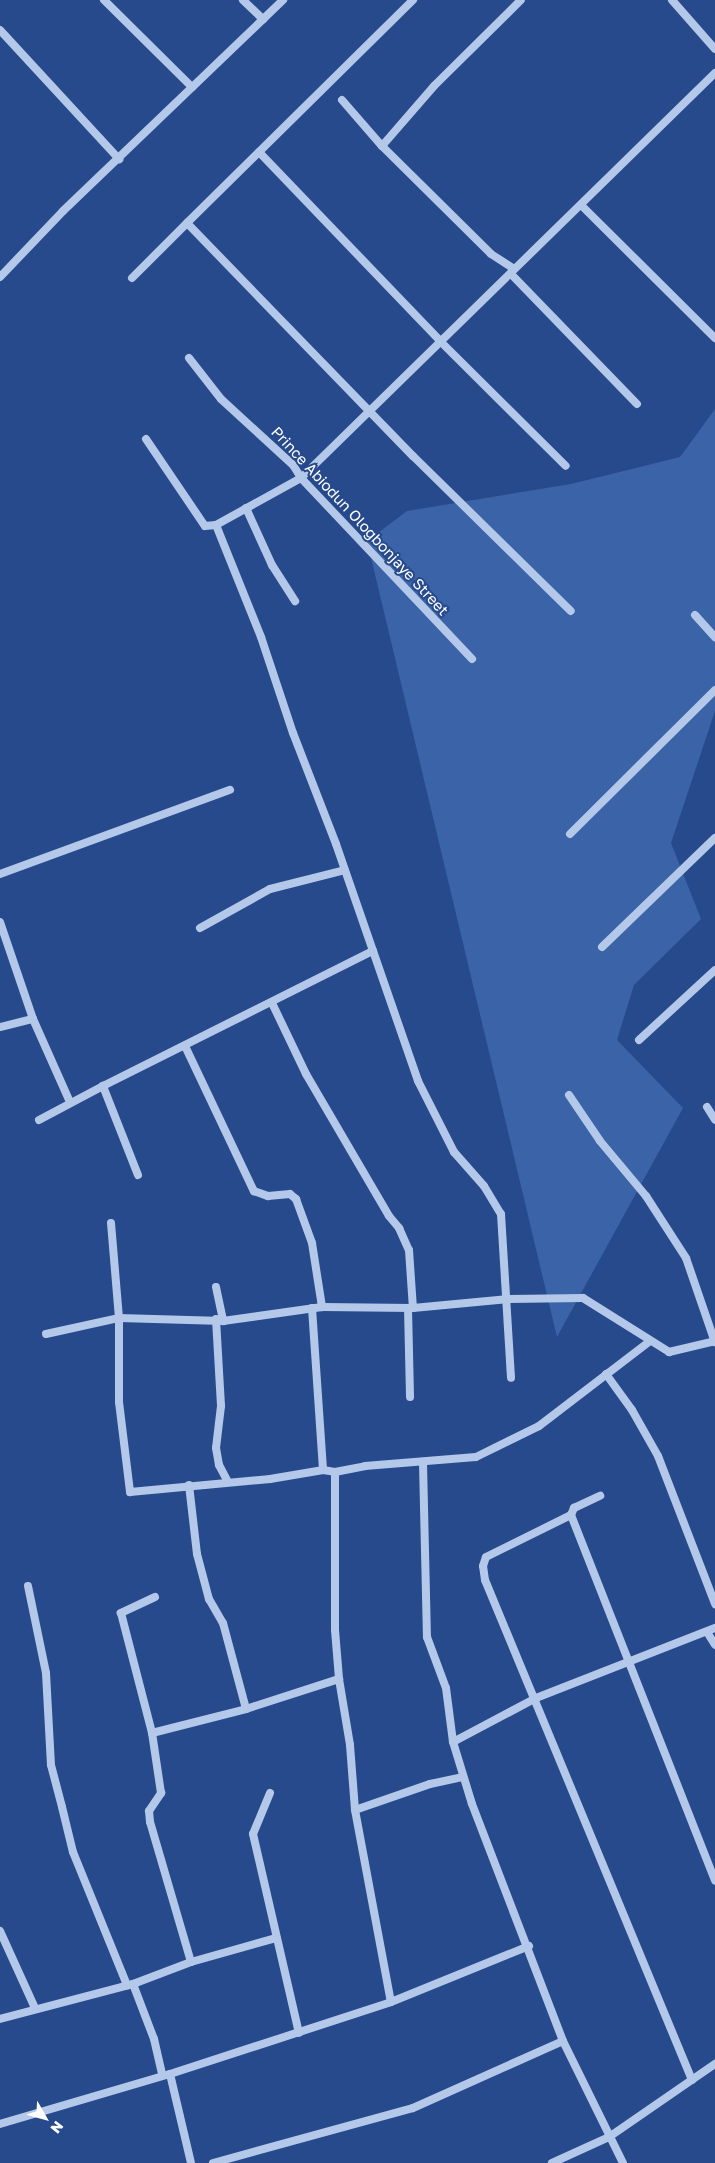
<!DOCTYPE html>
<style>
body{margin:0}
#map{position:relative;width:715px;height:2163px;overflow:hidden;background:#264a8c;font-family:"Golos Text",sans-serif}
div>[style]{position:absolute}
.green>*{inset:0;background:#3a63a8}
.minor>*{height:8px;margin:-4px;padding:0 4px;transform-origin:4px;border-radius:4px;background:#b4c8ea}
span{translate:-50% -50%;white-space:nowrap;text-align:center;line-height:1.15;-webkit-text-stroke:4px #264a8c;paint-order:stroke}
.street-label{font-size:15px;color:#fff}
.north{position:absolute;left:20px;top:2093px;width:50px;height:50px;-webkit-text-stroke:4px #264a8c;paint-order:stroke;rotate:128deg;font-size:14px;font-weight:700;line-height:20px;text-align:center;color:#fff}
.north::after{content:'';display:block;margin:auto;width:18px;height:22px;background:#fff;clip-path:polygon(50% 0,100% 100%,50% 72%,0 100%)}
</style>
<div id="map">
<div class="green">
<div style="clip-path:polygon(715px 409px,715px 711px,671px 843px,701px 919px,634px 985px,617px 1040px,683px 1108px,557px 1337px,367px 541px,407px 511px,571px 484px,680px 457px)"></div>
</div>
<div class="minor">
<div style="left:104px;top:0;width:124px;rotate:44.7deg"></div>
<div style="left:243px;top:0;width:28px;rotate:44deg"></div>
<div style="left:413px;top:0;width:317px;rotate:135.4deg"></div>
<div style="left:187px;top:223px;width:325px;rotate:45.9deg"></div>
<div style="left:413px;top:456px;width:221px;rotate:44.5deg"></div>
<div style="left:672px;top:0;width:65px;rotate:48.7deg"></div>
<div style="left:0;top:30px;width:176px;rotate:47.3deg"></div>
<div style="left:342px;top:100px;width:61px;rotate:49deg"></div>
<div style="left:382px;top:146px;width:153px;rotate:44.7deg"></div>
<div style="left:491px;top:254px;width:27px;rotate:33deg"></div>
<div style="left:382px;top:146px;width:79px;rotate:-49.1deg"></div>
<div style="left:434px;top:86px;width:122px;rotate:-44.7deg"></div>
<div style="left:259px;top:152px;width:262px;rotate:46.2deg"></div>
<div style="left:440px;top:341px;width:177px;rotate:44.8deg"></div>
<div style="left:581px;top:205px;width:189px;rotate:44.8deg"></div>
<div style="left:511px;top:274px;width:181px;rotate:45.9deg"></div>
<div style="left:0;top:277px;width:91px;rotate:-46.3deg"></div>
<div style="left:63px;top:211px;width:305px;rotate:-43.8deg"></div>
<div style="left:132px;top:278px;width:78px;rotate:-45deg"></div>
<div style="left:189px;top:358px;width:52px;rotate:52deg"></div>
<div style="left:221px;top:399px;width:98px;rotate:42.5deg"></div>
<div style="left:293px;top:465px;width:15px;rotate:58deg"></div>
<div style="left:301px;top:478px;width:249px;rotate:46.6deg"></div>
<div style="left:146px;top:439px;width:105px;rotate:55.9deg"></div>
<div style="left:205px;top:526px;width:11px;rotate:-5deg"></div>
<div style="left:216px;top:525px;width:97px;rotate:-28.9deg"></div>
<div style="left:301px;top:478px;width:579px;rotate:-44.37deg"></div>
<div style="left:246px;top:508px;width:63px;rotate:65.5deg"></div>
<div style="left:272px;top:565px;width:43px;rotate:57.4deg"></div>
<div style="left:216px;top:525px;width:121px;rotate:68.1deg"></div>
<div style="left:261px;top:637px;width:101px;rotate:71.6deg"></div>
<div style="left:293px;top:733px;width:119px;rotate:68.8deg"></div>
<div style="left:336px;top:844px;width:251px;rotate:70.9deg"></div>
<div style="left:418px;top:1081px;width:80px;rotate:63.1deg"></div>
<div style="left:454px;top:1152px;width:45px;rotate:48.6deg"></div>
<div style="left:484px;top:1186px;width:33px;rotate:59deg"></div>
<div style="left:501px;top:1214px;width:164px;rotate:86.5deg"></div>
<div style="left:695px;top:615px;width:30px;rotate:48deg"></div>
<div style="left:570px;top:834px;width:204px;rotate:-44.8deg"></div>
<div style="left:0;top:874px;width:245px;rotate:-20.1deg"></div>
<div style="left:0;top:922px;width:102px;rotate:71.2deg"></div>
<div style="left:33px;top:1019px;width:91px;rotate:66deg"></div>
<div style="left:200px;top:928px;width:80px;rotate:-29.1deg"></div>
<div style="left:270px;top:889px;width:77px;rotate:-14.2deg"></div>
<div style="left:602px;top:947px;width:157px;rotate:-44deg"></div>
<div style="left:272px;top:1003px;width:79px;rotate:64.4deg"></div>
<div style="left:306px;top:1074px;width:164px;rotate:59.7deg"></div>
<div style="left:389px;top:1216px;width:16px;rotate:50deg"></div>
<div style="left:399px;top:1228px;width:24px;rotate:66deg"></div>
<div style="left:409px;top:1250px;width:58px;rotate:86.1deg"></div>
<div style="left:0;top:1027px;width:34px;rotate:-14deg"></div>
<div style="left:639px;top:1040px;width:103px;rotate:-42.6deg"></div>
<div style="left:185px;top:1046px;width:161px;rotate:64.6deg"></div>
<div style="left:254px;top:1191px;width:15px;rotate:20deg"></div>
<div style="left:268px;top:1196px;width:22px;rotate:-5deg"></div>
<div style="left:290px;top:1194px;width:8px;rotate:40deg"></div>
<div style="left:296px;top:1199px;width:47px;rotate:70deg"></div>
<div style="left:312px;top:1243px;width:65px;rotate:81.1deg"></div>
<div style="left:569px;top:1095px;width:55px;rotate:56deg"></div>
<div style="left:600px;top:1141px;width:72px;rotate:50.1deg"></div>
<div style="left:646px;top:1196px;width:74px;rotate:57.2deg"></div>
<div style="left:686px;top:1258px;width:89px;rotate:71deg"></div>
<div style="left:707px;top:1107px;width:15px;rotate:58deg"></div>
<div style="left:39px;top:1120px;width:72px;rotate:-28deg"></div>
<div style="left:138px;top:1175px;width:96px;rotate:-111.5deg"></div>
<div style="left:103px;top:1086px;width:302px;rotate:-26.6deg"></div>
<div style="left:111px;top:1223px;width:95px;rotate:85.2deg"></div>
<div style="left:119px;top:1318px;width:104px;rotate:1.7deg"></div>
<div style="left:216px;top:1287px;width:35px;rotate:78deg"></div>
<div style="left:223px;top:1321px;width:100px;rotate:-8deg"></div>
<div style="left:322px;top:1307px;width:91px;rotate:0.6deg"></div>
<div style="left:413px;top:1308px;width:96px;rotate:-5.4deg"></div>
<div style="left:509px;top:1299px;width:74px;rotate:-0.8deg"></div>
<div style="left:583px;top:1298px;width:102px;rotate:32.1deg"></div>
<div style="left:669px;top:1352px;width:47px;rotate:-13.4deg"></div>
<div style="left:312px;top:1308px;width:162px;rotate:86.1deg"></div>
<div style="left:408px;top:1308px;width:89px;rotate:88.7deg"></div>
<div style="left:216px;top:1319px;width:87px;rotate:86.7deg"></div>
<div style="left:221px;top:1406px;width:42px;rotate:96.8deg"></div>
<div style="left:216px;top:1448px;width:17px;rotate:80deg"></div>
<div style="left:219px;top:1465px;width:19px;rotate:62deg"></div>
<div style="left:46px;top:1334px;width:75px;rotate:-12.4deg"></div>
<div style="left:119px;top:1318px;width:84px;rotate:90deg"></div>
<div style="left:119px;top:1402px;width:91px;rotate:83deg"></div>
<div style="left:130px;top:1492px;width:141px;rotate:-5.3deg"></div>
<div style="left:270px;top:1479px;width:54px;rotate:-9.6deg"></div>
<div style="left:323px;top:1470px;width:12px;rotate:9deg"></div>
<div style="left:335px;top:1472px;width:31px;rotate:-11deg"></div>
<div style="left:365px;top:1466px;width:111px;rotate:-4.6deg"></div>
<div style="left:476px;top:1457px;width:70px;rotate:-26.2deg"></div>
<div style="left:539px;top:1426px;width:138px;rotate:-37.4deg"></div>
<div style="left:606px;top:1374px;width:44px;rotate:54.2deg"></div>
<div style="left:632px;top:1410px;width:53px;rotate:60.5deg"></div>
<div style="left:658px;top:1456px;width:159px;rotate:68.9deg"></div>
<div style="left:423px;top:1463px;width:174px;rotate:88.7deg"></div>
<div style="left:427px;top:1637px;width:54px;rotate:69.6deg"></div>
<div style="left:446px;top:1688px;width:54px;rotate:82.6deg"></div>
<div style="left:335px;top:1472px;width:158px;rotate:90deg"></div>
<div style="left:335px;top:1630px;width:49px;rotate:85.3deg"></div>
<div style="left:339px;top:1679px;width:67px;rotate:80.5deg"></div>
<div style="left:350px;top:1745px;width:65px;rotate:85.6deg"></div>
<div style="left:355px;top:1810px;width:195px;rotate:79.4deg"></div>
<div style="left:189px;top:1485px;width:69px;rotate:83.4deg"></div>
<div style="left:197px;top:1554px;width:47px;rotate:75.1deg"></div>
<div style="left:209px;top:1599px;width:28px;rotate:60deg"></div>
<div style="left:223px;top:1623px;width:89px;rotate:75deg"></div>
<div style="left:571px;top:1515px;width:8px;rotate:-67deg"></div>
<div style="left:574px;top:1508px;width:29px;rotate:-25deg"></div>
<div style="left:28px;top:1586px;width:89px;rotate:78.3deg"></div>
<div style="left:46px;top:1673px;width:92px;rotate:86.9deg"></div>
<div style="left:51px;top:1765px;width:43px;rotate:75.3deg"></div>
<div style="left:62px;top:1807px;width:46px;rotate:76.3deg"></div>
<div style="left:73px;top:1852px;width:144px;rotate:67.9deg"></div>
<div style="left:155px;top:1597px;width:38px;rotate:155deg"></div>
<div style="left:121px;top:1613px;width:124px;rotate:75.5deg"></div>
<div style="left:152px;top:1733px;width:97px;rotate:-14.3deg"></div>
<div style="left:246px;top:1709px;width:98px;rotate:-17.9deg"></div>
<div style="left:707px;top:1632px;width:15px;rotate:58deg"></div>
<div style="left:270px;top:1793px;width:44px;rotate:112.5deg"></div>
<div style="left:253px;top:1834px;width:204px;rotate:77deg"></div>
<div style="left:355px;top:1810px;width:79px;rotate:-19.1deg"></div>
<div style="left:430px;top:1784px;width:34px;rotate:-12deg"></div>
<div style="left:0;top:1931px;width:85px;rotate:65.6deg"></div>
<div style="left:191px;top:1962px;width:88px;rotate:-15.8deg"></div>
<div style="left:133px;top:1984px;width:62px;rotate:-20.8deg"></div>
<div style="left:191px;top:1962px;width:146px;rotate:-106.3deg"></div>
<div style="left:150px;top:1822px;width:11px;rotate:-95deg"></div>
<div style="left:149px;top:1811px;width:22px;rotate:-56deg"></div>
<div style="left:161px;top:1793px;width:61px;rotate:-98.5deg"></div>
<div style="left:0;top:2019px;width:138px;rotate:-14.7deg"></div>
<div style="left:133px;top:1984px;width:59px;rotate:69.1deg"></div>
<div style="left:154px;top:2039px;width:37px;rotate:77deg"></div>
<div style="left:170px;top:2074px;width:91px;rotate:76.7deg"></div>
<div style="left:692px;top:2080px;width:541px;rotate:-112.49deg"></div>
<div style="left:485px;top:1580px;width:14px;rotate:-98deg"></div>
<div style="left:483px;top:1566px;width:9px;rotate:-72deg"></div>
<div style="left:486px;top:1557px;width:95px;rotate:-26.3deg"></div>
<div style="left:571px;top:1515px;width:393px;rotate:68.5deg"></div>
<div style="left:0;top:2124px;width:177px;rotate:-16.4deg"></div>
<div style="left:170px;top:2074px;width:232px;rotate:-18deg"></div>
<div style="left:391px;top:2002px;width:149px;rotate:-22.1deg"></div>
<div style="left:213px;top:2163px;width:207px;rotate:-15.4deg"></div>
<div style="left:413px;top:2108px;width:164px;rotate:-24.1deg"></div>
<div style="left:552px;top:2163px;width:63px;rotate:-24.5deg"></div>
<div style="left:609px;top:2137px;width:129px;rotate:-34.6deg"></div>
<div style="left:623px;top:2163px;width:136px;rotate:-116.2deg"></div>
<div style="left:563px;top:2041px;width:254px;rotate:-111deg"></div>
<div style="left:472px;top:1804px;width:65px;rotate:-107deg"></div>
<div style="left:453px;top:1742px;width:94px;rotate:-27.9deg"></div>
<div style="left:536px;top:1698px;width:192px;rotate:-21.4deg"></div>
</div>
<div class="street-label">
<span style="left:360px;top:521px;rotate:47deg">Prince Abiodun Ologbonjaye Street</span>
</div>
<div class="north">N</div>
</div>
